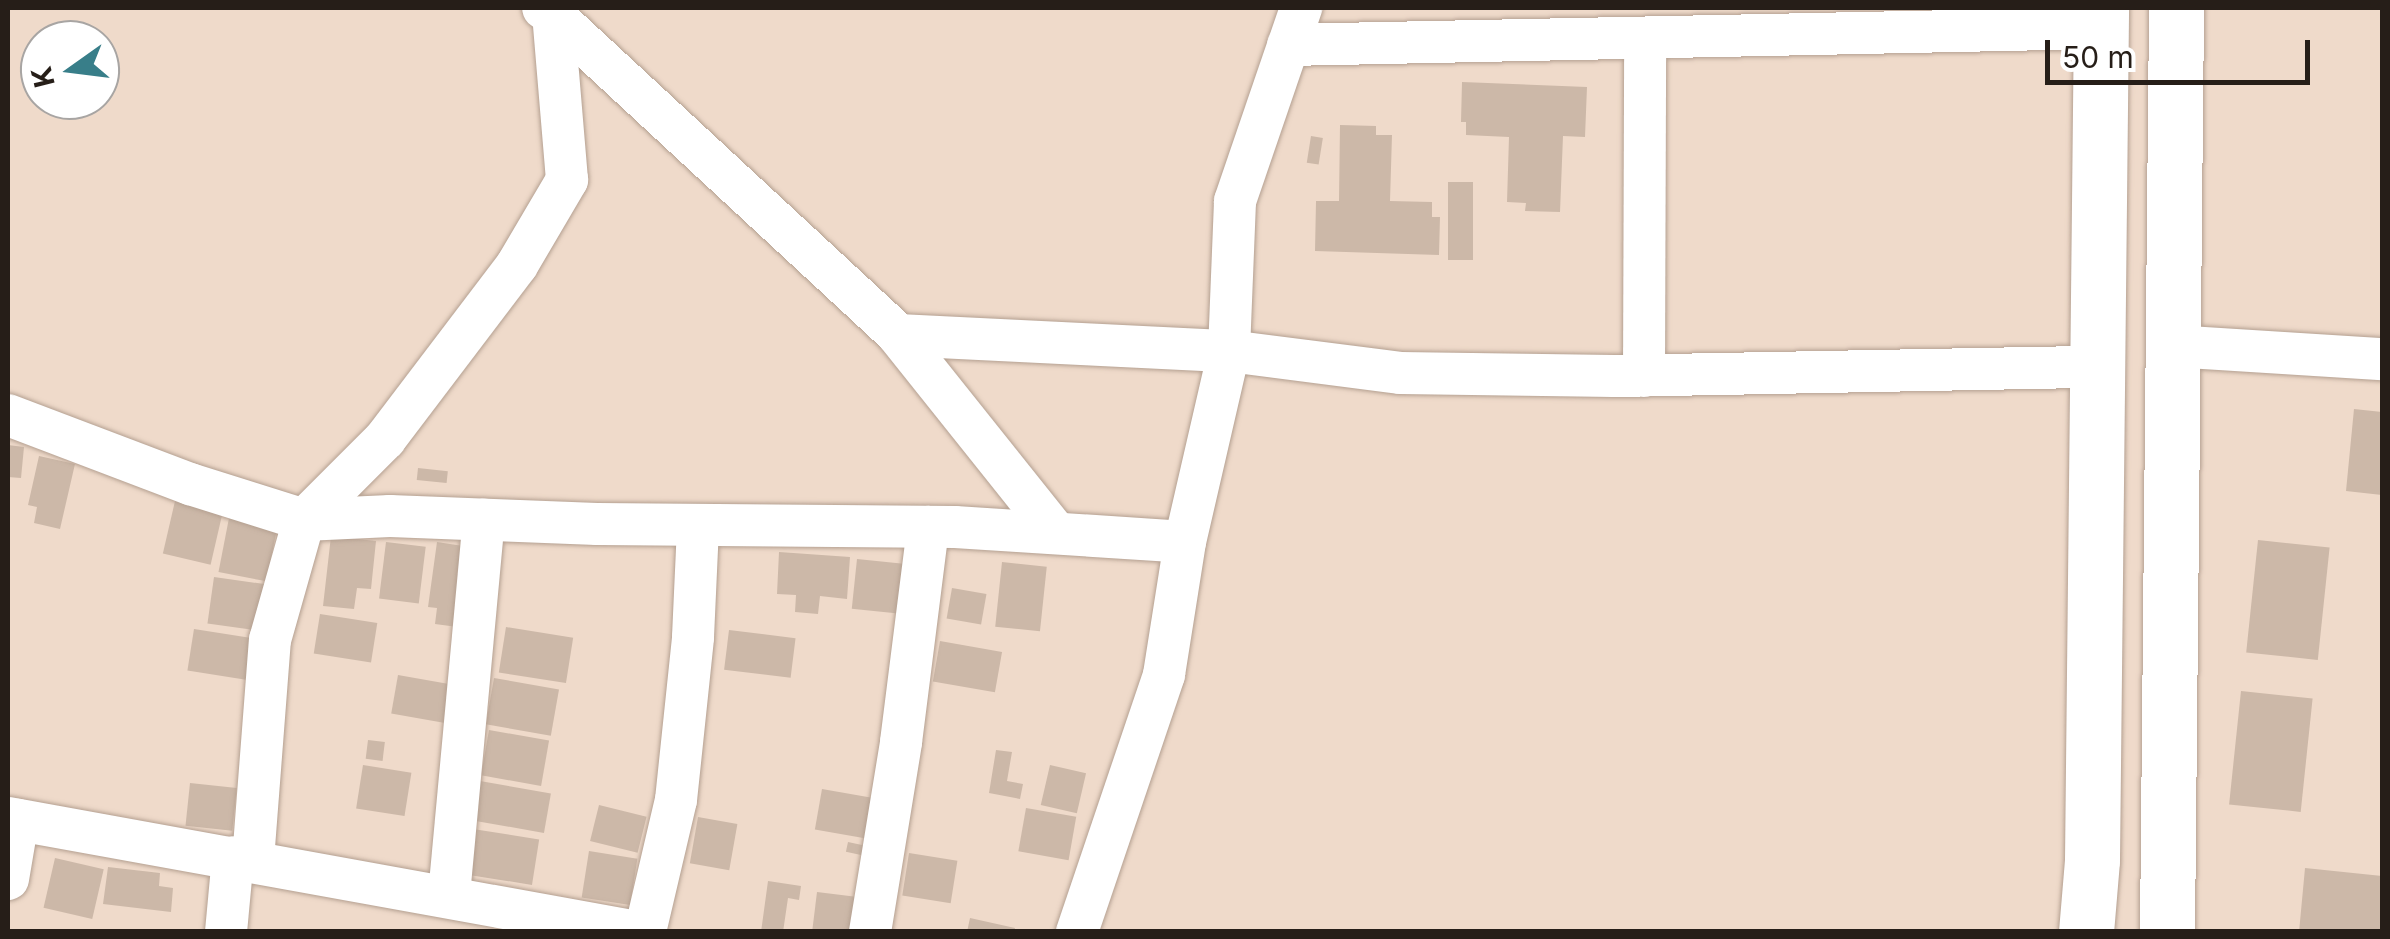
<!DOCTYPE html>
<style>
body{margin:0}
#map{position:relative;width:2390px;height:939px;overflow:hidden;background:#efdaca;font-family:Inter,sans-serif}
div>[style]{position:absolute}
.building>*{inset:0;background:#ccb8a8;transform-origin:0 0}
.roads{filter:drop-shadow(0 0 2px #b4a091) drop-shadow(0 0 2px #b4a091)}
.street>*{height:42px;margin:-21px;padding:0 21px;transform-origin:21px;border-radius:21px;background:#fff}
.primary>*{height:55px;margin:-27.5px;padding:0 27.5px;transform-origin:27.5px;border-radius:27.5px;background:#fff}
span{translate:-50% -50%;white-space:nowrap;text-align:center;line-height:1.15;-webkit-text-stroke:10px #fff;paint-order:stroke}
.frame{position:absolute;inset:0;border:10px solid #261e18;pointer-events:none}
.north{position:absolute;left:20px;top:20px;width:100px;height:100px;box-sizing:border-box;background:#fff;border:2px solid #a8a5a3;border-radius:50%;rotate:256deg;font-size:28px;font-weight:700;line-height:40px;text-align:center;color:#261e18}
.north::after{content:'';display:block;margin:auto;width:35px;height:45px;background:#387e89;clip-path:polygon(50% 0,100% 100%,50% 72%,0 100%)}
.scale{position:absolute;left:2045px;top:40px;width:265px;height:45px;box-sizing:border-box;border:5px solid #261e18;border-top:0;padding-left:12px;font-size:30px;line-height:35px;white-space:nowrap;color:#261e18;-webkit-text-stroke:8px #fff;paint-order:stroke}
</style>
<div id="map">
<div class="building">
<div style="clip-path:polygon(1462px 82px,1587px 87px,1585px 137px,1563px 136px,1560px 212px,1525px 211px,1526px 203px,1507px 202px,1509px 137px,1466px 135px,1466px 122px,1461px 122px)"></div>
<div style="clip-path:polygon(1340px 125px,1376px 126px,1376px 135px,1392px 135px,1390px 201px,1432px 202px,1432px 217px,1440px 217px,1439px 255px,1315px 251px,1316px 201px,1339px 201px)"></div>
<div style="left:1311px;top:136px;width:12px;height:27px;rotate:9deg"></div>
<div style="left:1448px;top:182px;width:25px;height:78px"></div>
<div style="clip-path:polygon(2354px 409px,2382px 412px,2382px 495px,2346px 491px)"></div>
<div style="clip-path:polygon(8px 445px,24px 447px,21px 478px,8px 477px)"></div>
<div style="clip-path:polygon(39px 456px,75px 464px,60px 529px,34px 523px,37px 507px,28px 505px)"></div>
<div style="left:418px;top:468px;width:30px;height:12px;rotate:6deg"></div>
<div style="left:175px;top:501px;width:49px;height:54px;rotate:13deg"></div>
<div style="left:229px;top:518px;width:49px;height:55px;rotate:11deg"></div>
<div style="clip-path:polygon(331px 536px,376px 541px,371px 589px,357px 588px,354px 609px,323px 606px)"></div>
<div style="left:2258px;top:540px;width:72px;height:113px;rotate:6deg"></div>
<div style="left:386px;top:542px;width:40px;height:57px;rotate:7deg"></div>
<div style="clip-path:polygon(437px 542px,476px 548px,465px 628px,435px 624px,437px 608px,428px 607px)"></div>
<div style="clip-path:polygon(779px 552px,850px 557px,847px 599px,820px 596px,818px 614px,795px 612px,796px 595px,777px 594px)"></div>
<div style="left:857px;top:559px;width:49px;height:50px;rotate:6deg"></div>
<div style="left:1002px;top:562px;width:45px;height:65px;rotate:6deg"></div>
<div style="left:214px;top:577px;width:52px;height:47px;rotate:8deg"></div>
<div style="left:952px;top:588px;width:35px;height:31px;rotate:10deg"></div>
<div style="left:320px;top:614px;width:58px;height:40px;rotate:9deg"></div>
<div style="left:506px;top:627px;width:68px;height:46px;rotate:9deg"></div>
<div style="left:194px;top:629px;width:64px;height:42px;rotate:9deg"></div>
<div style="left:729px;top:630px;width:67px;height:40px;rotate:7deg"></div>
<div style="left:940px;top:641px;width:63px;height:41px;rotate:10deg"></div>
<div style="left:398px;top:675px;width:56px;height:39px;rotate:10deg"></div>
<div style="left:494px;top:678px;width:66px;height:47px;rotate:10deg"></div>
<div style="left:2241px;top:691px;width:72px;height:114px;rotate:6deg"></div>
<div style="left:489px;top:730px;width:61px;height:46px;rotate:10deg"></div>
<div style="left:368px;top:740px;width:17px;height:19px;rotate:7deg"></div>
<div style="clip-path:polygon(996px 750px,1012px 752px,1007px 781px,1023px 784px,1020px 799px,989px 793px)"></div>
<div style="left:363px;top:765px;width:49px;height:44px;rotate:9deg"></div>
<div style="left:1050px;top:765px;width:37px;height:41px;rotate:13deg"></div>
<div style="left:480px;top:781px;width:72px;height:40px;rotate:10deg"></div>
<div style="left:190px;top:783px;width:47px;height:43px;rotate:6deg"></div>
<div style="left:822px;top:789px;width:55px;height:41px;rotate:10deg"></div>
<div style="left:599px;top:805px;width:49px;height:37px;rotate:14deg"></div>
<div style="left:1026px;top:808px;width:51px;height:44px;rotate:10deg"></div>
<div style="left:698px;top:817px;width:40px;height:47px;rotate:10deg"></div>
<div style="left:473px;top:829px;width:67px;height:46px;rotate:9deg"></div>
<div style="left:848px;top:842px;width:19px;height:10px;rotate:12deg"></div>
<div style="left:589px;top:851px;width:49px;height:47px;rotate:9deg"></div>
<div style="left:909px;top:853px;width:49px;height:43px;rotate:9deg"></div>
<div style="left:55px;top:858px;width:50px;height:51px;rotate:13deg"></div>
<div style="clip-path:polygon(108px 867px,160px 873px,159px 886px,173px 888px,171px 912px,103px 904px)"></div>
<div style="clip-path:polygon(2305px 868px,2382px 876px,2382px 932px,2299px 932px)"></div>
<div style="clip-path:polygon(768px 881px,801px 886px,799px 900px,788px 898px,783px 932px,761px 932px)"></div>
<div style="left:817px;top:892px;width:43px;height:40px;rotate:7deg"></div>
<div style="clip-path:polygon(970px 918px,1015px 928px,1014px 932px,967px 932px)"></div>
</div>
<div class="roads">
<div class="street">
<div style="left:553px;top:15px;width:471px;rotate:42.8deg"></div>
<div style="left:898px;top:335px;width:253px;rotate:51.4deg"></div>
<div style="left:1288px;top:45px;width:813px;rotate:-1.2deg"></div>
<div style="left:898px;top:335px;width:331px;rotate:2.8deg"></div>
<div style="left:1229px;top:351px;width:172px;rotate:7.3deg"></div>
<div style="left:1400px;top:373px;width:214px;rotate:0.8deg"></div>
<div style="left:1614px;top:376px;width:484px;rotate:-1.1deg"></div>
<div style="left:2173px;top:346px;width:209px;rotate:3.6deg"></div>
<div style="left:1644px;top:376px;width:338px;rotate:-89.8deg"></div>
<div style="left:8px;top:415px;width:195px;rotate:20.8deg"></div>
<div style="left:190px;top:484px;width:120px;rotate:17.5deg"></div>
<div style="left:304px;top:520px;width:86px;rotate:-2.7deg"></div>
<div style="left:390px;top:516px;width:207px;rotate:2.2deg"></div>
<div style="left:597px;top:524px;width:358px;rotate:0.5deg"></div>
<div style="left:955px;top:527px;width:230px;rotate:3.7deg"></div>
<div style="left:1185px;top:542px;width:135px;rotate:99deg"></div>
<div style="left:1164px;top:675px;width:271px;rotate:108.7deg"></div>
<div style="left:1185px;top:542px;width:196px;rotate:-77deg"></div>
<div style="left:1229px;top:351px;width:150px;rotate:-87.7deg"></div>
<div style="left:1235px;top:201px;width:204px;rotate:-71.1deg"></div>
<div style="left:8px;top:818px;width:639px;rotate:10.27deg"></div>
<div style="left:253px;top:860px;width:221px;rotate:-85.6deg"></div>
<div style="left:270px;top:640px;width:125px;rotate:-74.2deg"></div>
<div style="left:304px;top:520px;width:115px;rotate:-45deg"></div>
<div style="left:385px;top:439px;width:218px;rotate:-52.8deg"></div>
<div style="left:517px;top:265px;width:99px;rotate:-59.5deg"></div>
<div style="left:567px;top:180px;width:166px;rotate:-94.8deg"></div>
<div style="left:553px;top:15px;width:12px;rotate:-145deg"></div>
<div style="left:8px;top:879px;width:60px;rotate:-80.4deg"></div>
<div style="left:449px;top:895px;width:377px;rotate:-84.7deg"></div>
<div style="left:226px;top:932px;width:75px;rotate:-84.7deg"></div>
<div style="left:645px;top:932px;width:136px;rotate:-76.8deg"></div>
<div style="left:676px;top:800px;width:164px;rotate:-84deg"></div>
<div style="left:693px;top:637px;width:111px;rotate:-87.4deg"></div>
<div style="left:870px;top:932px;width:193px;rotate:-80.7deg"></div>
<div style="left:901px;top:742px;width:217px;rotate:-82.8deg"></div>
</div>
<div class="primary">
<div style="left:2086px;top:932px;width:72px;rotate:-85.2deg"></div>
<div style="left:2092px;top:860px;width:852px;rotate:-89.39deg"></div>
<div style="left:2167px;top:932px;width:924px;rotate:-89.44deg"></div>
</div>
</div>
<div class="frame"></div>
<div class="north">K</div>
<div class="scale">50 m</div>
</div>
